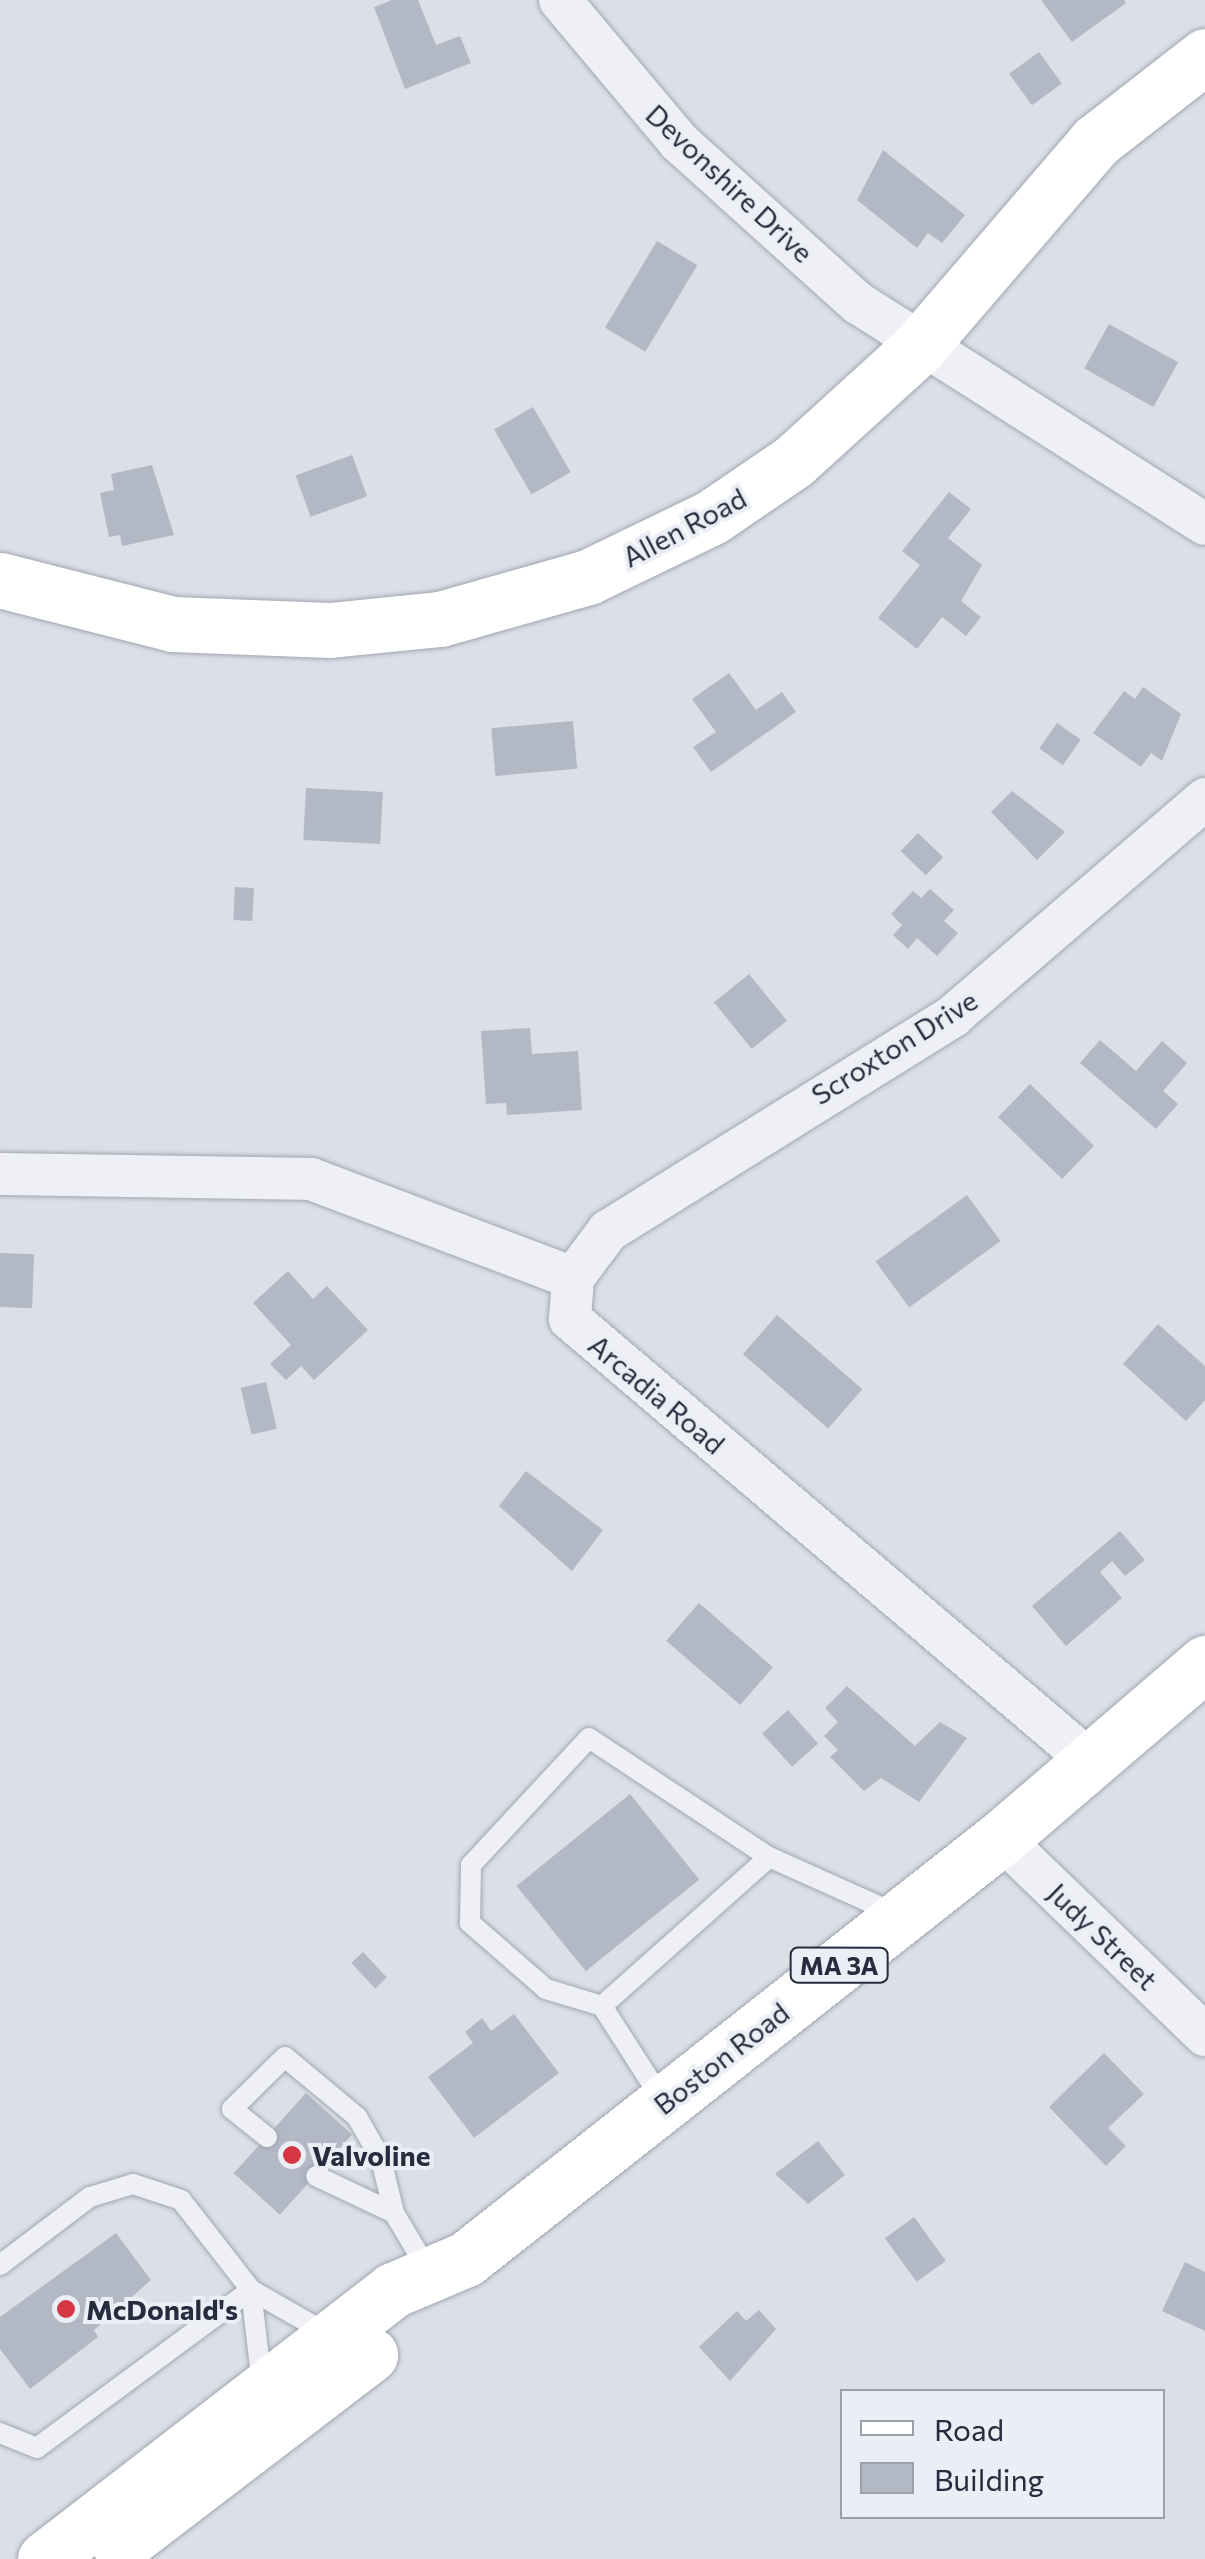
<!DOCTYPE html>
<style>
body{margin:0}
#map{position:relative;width:1205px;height:2559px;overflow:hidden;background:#dbdfe7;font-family:Commissioner,sans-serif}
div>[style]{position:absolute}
.building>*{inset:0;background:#b2b8c4;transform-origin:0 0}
.roads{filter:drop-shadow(0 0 2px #a1a6b1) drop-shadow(0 0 2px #a1a6b1)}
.lane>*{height:20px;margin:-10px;padding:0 10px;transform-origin:10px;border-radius:10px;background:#eef0f5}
.street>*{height:42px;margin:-21px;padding:0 21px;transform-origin:21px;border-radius:21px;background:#eef0f5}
.secondary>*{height:55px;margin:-27.5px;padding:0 27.5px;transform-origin:27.5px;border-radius:27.5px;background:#fff}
.primary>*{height:55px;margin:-27.5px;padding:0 27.5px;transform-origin:27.5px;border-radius:27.5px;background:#fff}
.dots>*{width:28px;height:28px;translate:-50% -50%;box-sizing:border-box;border:5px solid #ebeef5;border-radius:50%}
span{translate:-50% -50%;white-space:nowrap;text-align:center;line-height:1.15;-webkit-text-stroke:8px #ebeef5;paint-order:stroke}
.shield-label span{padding:2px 8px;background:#ebeef5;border:2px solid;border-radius:8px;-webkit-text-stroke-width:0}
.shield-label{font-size:25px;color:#252c3e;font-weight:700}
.street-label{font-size:28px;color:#252c3e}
.poi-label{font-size:28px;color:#252c3e;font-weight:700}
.left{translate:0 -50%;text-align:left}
.legend{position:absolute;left:840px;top:2389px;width:325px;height:130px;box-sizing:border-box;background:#ebeef5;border:2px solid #9ca0ac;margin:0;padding:12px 18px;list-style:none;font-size:30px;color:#252c3e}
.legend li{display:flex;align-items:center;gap:20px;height:50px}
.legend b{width:50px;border:2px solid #9ca0ac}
</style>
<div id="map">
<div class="building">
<div style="clip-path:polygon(392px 0,418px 0,436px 45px,460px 36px,471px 63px,405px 89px,374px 7px)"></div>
<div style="clip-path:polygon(1041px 0,1124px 0,1126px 3px,1072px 42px)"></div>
<div style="left:1039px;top:52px;width:39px;height:37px;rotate:54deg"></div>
<div style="clip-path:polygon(883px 150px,965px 215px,942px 243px,928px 233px,917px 248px,857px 200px)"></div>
<div style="left:657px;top:241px;width:47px;height:101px;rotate:31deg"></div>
<div style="left:1109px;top:324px;width:79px;height:51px;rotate:29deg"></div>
<div style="left:533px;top:407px;width:75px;height:45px;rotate:60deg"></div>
<div style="left:352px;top:455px;width:44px;height:60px;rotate:70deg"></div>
<div style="clip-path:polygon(152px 465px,174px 535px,122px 546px,120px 535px,109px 537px,100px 493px,114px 490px,111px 474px)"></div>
<div style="clip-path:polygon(949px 492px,971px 509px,948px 538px,982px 565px,961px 601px,981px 617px,966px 636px,942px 617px,917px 649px,878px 618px,920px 565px,902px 551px)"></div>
<div style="clip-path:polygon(729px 673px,756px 710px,782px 692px,796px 712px,711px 772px,693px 747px,716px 732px,692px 699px)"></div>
<div style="clip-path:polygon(1143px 687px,1181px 714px,1162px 761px,1151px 753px,1141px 767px,1093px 733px,1124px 691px,1135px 699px)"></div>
<div style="left:573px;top:721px;width:48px;height:82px;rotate:85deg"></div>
<div style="left:1057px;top:723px;width:29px;height:31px;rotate:35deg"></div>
<div style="left:306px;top:788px;width:77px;height:52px;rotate:3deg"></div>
<div style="clip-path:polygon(1012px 791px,1065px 832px,1037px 860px,991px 812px)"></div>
<div style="left:918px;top:833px;width:35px;height:25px;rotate:44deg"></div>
<div style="left:235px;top:887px;width:19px;height:33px;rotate:3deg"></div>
<div style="clip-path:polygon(930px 889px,954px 910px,944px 921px,958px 933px,937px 956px,917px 938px,908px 949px,893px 935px,902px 925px,891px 914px,913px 891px,921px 898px)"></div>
<div style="left:749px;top:974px;width:60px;height:45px;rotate:51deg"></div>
<div style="clip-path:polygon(530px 1028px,532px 1054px,578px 1051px,582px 1110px,507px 1115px,506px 1103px,486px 1104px,481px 1031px)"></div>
<div style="clip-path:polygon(1100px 1040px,1136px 1071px,1162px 1041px,1187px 1063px,1163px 1091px,1178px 1104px,1156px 1129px,1080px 1063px)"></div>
<div style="left:1030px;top:1084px;width:89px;height:46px;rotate:44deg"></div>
<div style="left:967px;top:1195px;width:57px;height:113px;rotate:54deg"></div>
<div style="left:0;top:1253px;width:34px;height:54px;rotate:2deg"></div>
<div style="clip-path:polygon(288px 1271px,313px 1299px,327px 1286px,368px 1330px,314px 1380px,301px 1366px,286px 1380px,270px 1364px,291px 1345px,253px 1303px)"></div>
<div style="left:777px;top:1315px;width:113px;height:52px;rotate:41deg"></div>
<div style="clip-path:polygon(1158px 1324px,1205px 1366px,1205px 1400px,1186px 1421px,1123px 1364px)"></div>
<div style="left:266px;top:1382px;width:48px;height:26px;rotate:77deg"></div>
<div style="clip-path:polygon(526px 1471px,603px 1530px,572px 1571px,499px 1506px)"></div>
<div style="clip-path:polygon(1120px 1531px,1145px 1560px,1125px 1576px,1112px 1561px,1100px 1572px,1122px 1598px,1066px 1646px,1032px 1606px)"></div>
<div style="left:699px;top:1603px;width:98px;height:50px;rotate:41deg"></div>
<div style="clip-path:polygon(847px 1686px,915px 1746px,940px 1722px,967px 1738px,919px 1802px,881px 1778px,864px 1791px,830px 1757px,838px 1750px,824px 1736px,838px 1722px,825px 1708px)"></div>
<div style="left:788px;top:1710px;width:45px;height:35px;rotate:48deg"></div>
<div style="left:630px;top:1794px;width:110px;height:146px;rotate:51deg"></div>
<div style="left:363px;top:1952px;width:35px;height:16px;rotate:47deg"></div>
<div style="clip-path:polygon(514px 2014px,559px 2073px,474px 2138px,428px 2077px,473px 2043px,465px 2032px,482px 2018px,491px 2031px)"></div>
<div style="clip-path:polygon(1104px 2053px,1144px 2094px,1108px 2128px,1126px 2146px,1106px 2166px,1049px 2107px)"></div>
<div style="left:306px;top:2093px;width:62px;height:108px;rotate:42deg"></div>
<div style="clip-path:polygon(818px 2141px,845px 2175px,808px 2204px,775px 2174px)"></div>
<div style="left:914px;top:2217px;width:54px;height:36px;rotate:54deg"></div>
<div style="clip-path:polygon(116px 2233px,151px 2280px,94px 2330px,98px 2337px,30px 2389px,0 2349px,0 2317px)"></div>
<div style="clip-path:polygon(1185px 2262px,1205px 2272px,1205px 2331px,1162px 2311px)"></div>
<div style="clip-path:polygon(759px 2310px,776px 2329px,730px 2381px,699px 2347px,737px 2311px,746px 2321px)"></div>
</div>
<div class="roads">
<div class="lane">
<div style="left:602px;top:2006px;width:224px;rotate:-41.7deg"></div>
<div style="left:663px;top:2101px;width:113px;rotate:-122.7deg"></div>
<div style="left:602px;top:2006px;width:59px;rotate:-163.1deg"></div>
<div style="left:546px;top:1989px;width:101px;rotate:-139deg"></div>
<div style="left:470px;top:1923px;width:58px;rotate:-89deg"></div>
<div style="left:471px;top:1865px;width:173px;rotate:-47.1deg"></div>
<div style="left:589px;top:1738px;width:216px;rotate:33.5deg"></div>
<div style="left:769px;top:1857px;width:137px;rotate:24.1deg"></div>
<div style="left:267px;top:2137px;width:45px;rotate:-141.3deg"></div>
<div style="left:232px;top:2109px;width:74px;rotate:-44.5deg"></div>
<div style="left:285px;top:2057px;width:94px;rotate:39.8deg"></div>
<div style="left:357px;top:2117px;width:48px;rotate:60.3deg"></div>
<div style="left:381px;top:2159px;width:56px;rotate:76.5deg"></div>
<div style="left:394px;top:2213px;width:86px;rotate:-154.6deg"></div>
<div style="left:394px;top:2213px;width:66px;rotate:59.2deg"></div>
<div style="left:0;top:2265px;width:113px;rotate:-37.1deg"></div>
<div style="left:90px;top:2197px;width:45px;rotate:-16.8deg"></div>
<div style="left:133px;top:2184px;width:51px;rotate:18.4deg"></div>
<div style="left:181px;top:2200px;width:114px;rotate:52.1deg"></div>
<div style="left:251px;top:2290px;width:266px;rotate:143.6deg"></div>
<div style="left:37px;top:2448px;width:40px;rotate:-158deg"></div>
<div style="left:262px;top:2385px;width:96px;rotate:-96.6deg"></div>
<div style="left:251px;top:2290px;width:91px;rotate:29.7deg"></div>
</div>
<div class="street">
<div style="left:560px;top:0;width:185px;rotate:50deg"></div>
<div style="left:679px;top:142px;width:241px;rotate:42deg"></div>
<div style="left:858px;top:303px;width:411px;rotate:32.5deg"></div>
<div style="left:0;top:1174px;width:311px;rotate:0.9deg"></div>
<div style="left:311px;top:1179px;width:280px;rotate:20.7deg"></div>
<div style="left:573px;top:1278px;width:41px;rotate:94.2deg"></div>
<div style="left:570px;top:1319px;width:684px;rotate:40.37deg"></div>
<div style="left:573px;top:1278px;width:59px;rotate:-53.3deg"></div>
<div style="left:608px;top:1231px;width:407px;rotate:-31.9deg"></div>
<div style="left:953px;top:1016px;width:333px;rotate:-40.7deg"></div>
<div style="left:1001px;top:1838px;width:284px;rotate:44deg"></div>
</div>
<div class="secondary">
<div style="left:0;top:580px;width:178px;rotate:14.3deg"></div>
<div style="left:172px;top:624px;width:158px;rotate:2.2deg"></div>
<div style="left:330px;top:630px;width:111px;rotate:-5.7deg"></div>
<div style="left:440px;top:619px;width:154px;rotate:-15.8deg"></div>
<div style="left:588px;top:577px;width:138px;rotate:-25.8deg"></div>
<div style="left:712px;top:517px;width:99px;rotate:-34.3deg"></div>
<div style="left:794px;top:461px;width:168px;rotate:-42.3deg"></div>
<div style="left:918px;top:348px;width:273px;rotate:-49.3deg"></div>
<div style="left:1096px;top:141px;width:138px;rotate:-37.9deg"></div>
</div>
<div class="primary">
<div style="left:120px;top:2546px;width:315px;rotate:-37.4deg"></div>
<div style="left:45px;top:2559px;width:440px;rotate:-37.7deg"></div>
<div style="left:393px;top:2290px;width:79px;rotate:-23deg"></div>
<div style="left:466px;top:2259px;width:681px;rotate:-38.2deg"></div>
<div style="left:1001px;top:1838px;width:269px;rotate:-40.6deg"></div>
</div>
</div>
<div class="dots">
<div style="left:292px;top:2155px;background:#d63744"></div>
<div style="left:66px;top:2309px;background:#d63744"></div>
</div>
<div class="shield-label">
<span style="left:839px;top:1965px">MA 3A</span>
</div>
<div class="street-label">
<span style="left:730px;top:183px;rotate:43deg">Devonshire Drive</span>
<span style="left:684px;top:527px;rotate:-28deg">Allen Road</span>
<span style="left:894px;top:1047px;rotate:-32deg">Scroxton Drive</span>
<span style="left:657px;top:1394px;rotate:40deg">Arcadia Road</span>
<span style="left:1103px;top:1936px;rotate:44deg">Judy Street</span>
<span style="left:721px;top:2058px;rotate:-38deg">Boston Road</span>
</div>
<div class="poi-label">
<span class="left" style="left:312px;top:2155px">Valvoline</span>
<span class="left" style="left:86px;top:2309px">McDonald's</span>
</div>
<ul class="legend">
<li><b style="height:12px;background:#fff"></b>Road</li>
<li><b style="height:28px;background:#b2b8c4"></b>Building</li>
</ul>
</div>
